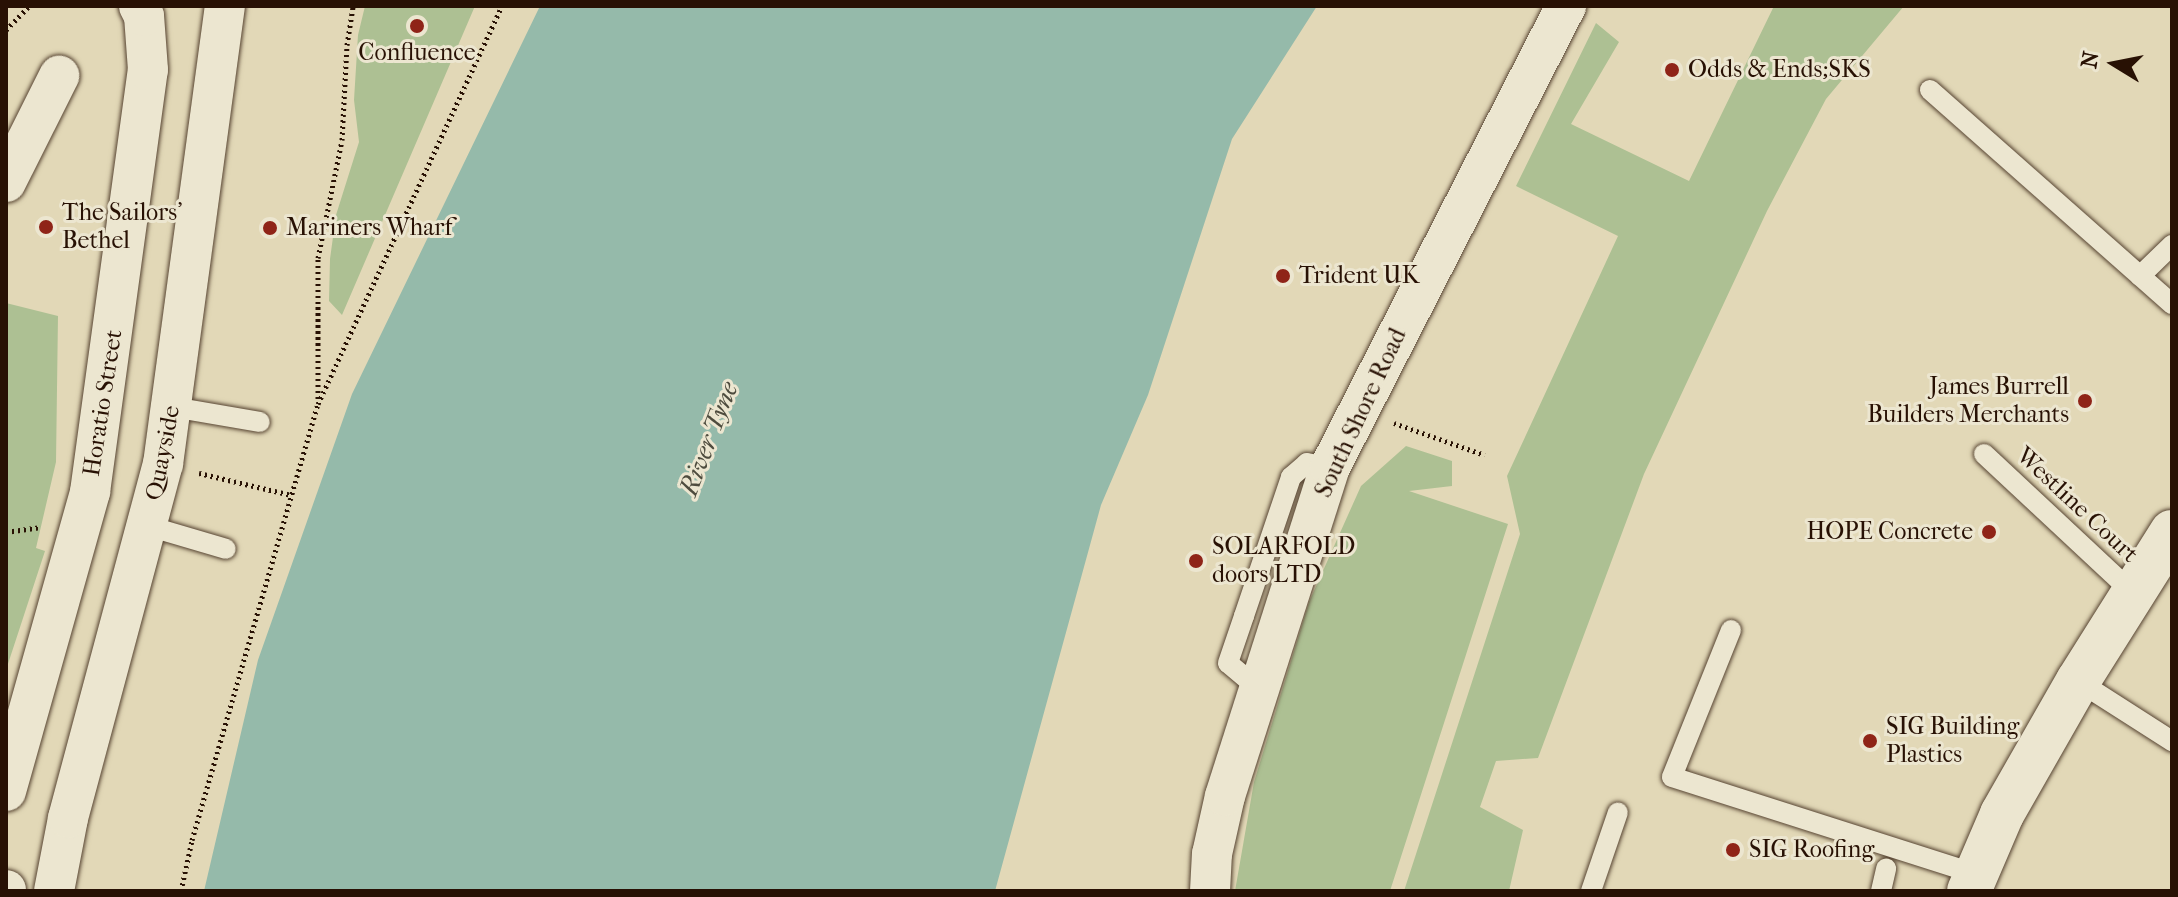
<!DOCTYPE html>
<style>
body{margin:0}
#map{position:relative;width:2178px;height:897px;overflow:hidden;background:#e2d8b7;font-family:"IM FELL French Canon",serif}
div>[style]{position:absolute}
.green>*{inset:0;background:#adc093}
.water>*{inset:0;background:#95baaa}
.path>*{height:5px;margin-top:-2.5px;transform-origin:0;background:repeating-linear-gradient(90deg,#281104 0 2px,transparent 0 6px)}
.roads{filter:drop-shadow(0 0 2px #564331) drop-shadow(0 0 2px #564331)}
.service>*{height:20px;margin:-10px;padding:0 10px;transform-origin:10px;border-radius:10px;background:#ece6d0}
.minor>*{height:40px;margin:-20px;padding:0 20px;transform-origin:20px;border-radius:20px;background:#ece6d0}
.tertiary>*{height:44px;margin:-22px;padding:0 22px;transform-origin:22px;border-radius:22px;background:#ece6d0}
.dots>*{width:22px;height:22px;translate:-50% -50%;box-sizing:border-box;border:4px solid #ece6d0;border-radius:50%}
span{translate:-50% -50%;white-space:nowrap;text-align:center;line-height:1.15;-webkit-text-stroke:6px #ece6d0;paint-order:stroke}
.poi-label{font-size:24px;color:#281104}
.left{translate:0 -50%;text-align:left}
.right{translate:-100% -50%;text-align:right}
.street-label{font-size:24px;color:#281104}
.water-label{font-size:26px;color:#4e4c3e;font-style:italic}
.frame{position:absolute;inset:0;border:8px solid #281104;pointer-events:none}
.north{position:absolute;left:2074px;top:24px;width:80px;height:80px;-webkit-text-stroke:6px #ece6d0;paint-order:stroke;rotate:280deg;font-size:22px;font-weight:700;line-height:32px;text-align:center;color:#281104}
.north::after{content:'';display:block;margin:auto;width:28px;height:36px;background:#281104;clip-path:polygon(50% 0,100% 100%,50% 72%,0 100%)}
</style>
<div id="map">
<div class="green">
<div style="clip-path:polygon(365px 6px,475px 6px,342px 315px,329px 301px,330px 259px,336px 215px,359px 142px,354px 100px,358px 35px)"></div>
<div style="clip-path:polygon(1774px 6px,1904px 6px,1826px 99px,1767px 211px,1644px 474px,1538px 758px,1496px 761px,1480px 807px,1523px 830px,1509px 891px,1404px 891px,1520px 534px,1507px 476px,1618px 236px,1516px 186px,1596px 23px,1619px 42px,1571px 124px,1689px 181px)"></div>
<div style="clip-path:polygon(6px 303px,58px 316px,56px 462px,36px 548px,45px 551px,6px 670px)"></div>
<div style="clip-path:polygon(1406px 446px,1452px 461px,1452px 486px,1409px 491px,1508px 524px,1390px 891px,1235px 891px,1254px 782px,1309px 602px,1361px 486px)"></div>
</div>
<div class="water">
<div style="clip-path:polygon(540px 6px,1317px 6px,1232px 139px,1148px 395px,1101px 505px,995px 891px,204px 891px,258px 660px,352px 394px)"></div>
</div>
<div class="path">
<div style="left:6px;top:30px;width:33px;rotate:-46deg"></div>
<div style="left:318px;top:399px;width:141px;rotate:-90deg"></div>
<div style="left:318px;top:258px;width:120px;rotate:-78.5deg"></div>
<div style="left:342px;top:140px;width:95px;rotate:-87deg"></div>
<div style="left:347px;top:45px;width:39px;rotate:-81deg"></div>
<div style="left:1394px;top:423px;width:96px;rotate:19.4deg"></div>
<div style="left:199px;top:473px;width:95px;rotate:13.4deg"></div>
<div style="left:6px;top:532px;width:34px;rotate:-8deg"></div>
<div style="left:181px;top:891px;width:52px;rotate:-77.8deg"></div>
<div style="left:192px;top:840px;width:454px;rotate:-73.9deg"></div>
<div style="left:318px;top:404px;width:438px;rotate:-65.2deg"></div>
</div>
<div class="roads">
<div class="service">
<div style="left:1930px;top:90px;width:323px;rotate:41.5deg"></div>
<div style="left:2140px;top:276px;width:45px;rotate:-44.1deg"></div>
<div style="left:173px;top:407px;width:88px;rotate:9.8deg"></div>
<div style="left:1984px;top:454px;width:204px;rotate:43deg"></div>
<div style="left:148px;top:526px;width:81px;rotate:16.4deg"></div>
<div style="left:1731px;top:630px;width:158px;rotate:111.9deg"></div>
<div style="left:1672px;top:777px;width:319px;rotate:17.7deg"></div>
<div style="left:2078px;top:681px;width:112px;rotate:32.6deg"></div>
<div style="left:1259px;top:689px;width:40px;rotate:-140deg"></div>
<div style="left:1228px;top:663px;width:50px;rotate:-71.2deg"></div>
<div style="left:1244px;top:616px;width:147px;rotate:-71.3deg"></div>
<div style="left:1291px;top:477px;width:21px;rotate:-41deg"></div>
<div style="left:1307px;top:463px;width:23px;rotate:10deg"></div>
<div style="left:1591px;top:891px;width:83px;rotate:-71.1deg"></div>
<div style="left:1881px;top:891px;width:23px;rotate:-77deg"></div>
</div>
<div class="minor">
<div style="left:6px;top:182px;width:119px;rotate:-63.4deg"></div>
<div style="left:6px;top:791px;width:311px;rotate:-74.3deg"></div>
<div style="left:90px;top:492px;width:426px;rotate:-82.2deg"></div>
<div style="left:148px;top:70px;width:54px;rotate:-94.2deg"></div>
<div style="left:144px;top:16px;width:11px;rotate:-117deg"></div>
<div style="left:6px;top:890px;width:1px;rotate:90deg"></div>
<div style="left:54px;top:891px;width:74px;rotate:-79.1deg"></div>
<div style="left:68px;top:818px;width:367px;rotate:-75deg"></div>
<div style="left:163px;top:464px;width:462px;rotate:-82.3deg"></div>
<div style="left:1210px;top:891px;width:37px;rotate:-87deg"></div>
<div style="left:1212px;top:854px;width:59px;rotate:-77.4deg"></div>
<div style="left:1225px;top:796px;width:345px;rotate:-72.3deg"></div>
<div style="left:1330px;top:467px;width:518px;rotate:-62.89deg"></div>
</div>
<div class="tertiary">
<div style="left:1969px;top:891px;width:84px;rotate:-66.8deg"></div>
<div style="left:2002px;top:814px;width:153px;rotate:-60.3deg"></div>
<div style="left:2078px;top:681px;width:176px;rotate:-57.8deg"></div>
</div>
</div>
<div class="dots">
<div style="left:417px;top:26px;background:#8f2418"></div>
<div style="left:1672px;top:70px;background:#8f2418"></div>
<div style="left:46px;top:227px;background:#8f2418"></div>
<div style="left:270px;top:228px;background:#8f2418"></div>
<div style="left:1283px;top:276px;background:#8f2418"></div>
<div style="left:2085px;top:401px;background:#8f2418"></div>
<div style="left:1989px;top:532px;background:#8f2418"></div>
<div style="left:1196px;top:561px;background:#8f2418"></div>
<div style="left:1870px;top:741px;background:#8f2418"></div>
<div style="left:1733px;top:850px;background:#8f2418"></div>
</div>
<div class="poi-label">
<span style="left:417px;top:53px">Confluence</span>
<span class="left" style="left:1688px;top:70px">Odds &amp; Ends;SKS</span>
<span class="left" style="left:62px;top:227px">The Sailors'<br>Bethel</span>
<span class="left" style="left:286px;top:228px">Mariners Wharf</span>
<span class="left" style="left:1299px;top:276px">Trident UK</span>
<span class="right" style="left:2069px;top:401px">James Burrell<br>Builders Merchants</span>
<span class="right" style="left:1973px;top:532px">HOPE Concrete</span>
<span class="left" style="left:1212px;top:561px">SOLARFOLD<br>doors LTD</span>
<span class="left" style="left:1886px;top:741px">SIG Building<br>Plastics</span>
<span class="left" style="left:1749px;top:850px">SIG Roofing</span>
</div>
<div class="street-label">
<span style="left:103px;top:403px;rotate:-81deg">Horatio Street</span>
<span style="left:1361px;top:413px;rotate:-65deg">South Shore Road</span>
<span style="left:163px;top:453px;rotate:-79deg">Quayside</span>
<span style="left:2077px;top:505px;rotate:43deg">Westline Court</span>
</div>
<div class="water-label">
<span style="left:709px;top:439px;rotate:-69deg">River Tyne</span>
</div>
<div class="frame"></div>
<div class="north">N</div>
</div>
